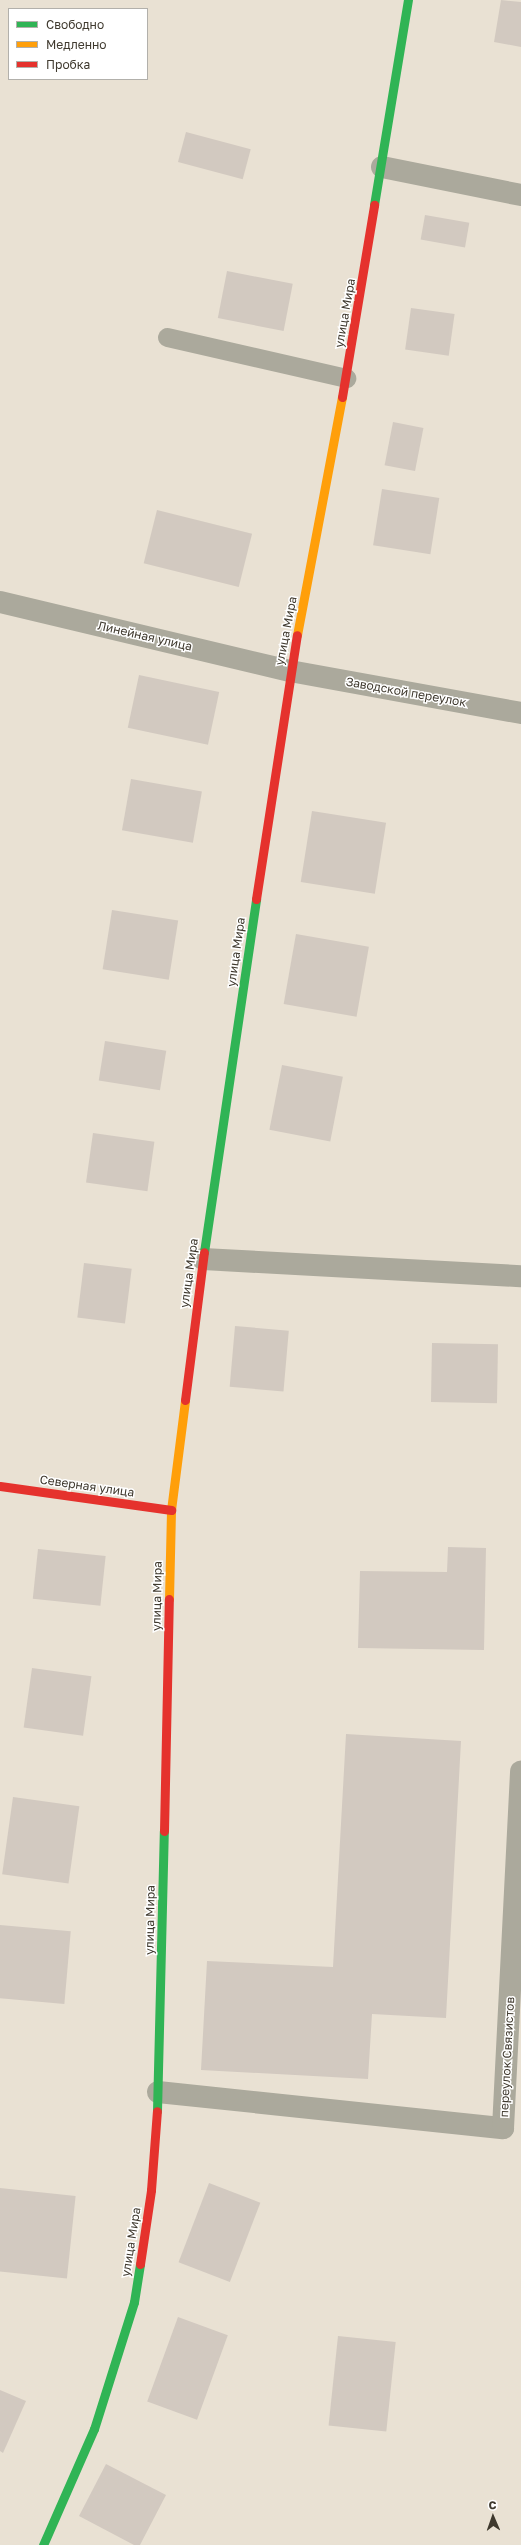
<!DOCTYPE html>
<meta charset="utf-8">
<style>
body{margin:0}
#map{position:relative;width:521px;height:2545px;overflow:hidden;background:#e9e1d3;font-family:"Golos Text",sans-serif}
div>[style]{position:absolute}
.building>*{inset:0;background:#d2c9c0;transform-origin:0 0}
.lane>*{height:19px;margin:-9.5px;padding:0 9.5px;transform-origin:9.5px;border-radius:9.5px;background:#aba99c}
.street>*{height:22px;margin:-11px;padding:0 11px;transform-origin:11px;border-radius:11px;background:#aba99c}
.fast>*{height:9px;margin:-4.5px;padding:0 4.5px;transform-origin:4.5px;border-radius:4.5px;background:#30b455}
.slow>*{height:9px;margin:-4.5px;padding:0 4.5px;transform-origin:4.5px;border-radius:4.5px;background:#ff9f0a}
.jam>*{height:9px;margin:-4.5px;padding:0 4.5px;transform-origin:4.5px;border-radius:4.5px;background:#e5322d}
span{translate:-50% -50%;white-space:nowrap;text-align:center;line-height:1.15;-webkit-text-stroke:3px #fff;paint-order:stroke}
.street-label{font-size:12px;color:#3f392e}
.legend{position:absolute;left:8px;top:8px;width:140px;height:72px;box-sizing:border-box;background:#fff;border:1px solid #b2b0ab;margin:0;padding:5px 7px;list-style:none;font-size:12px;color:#3f392e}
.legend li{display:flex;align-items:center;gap:8px;height:20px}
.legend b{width:20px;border:1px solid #b2b0ab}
.north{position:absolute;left:473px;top:2497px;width:40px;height:40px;-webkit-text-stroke:3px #fff;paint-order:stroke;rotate:358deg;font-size:11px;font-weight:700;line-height:16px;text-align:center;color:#3f392e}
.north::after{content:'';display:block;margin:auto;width:14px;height:18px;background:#3f392e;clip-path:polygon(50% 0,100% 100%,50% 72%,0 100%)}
</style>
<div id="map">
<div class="building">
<div style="clip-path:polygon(501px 0,521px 2px,521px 47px,494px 42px)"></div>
<div style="left:186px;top:132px;width:67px;height:31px;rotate:15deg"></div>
<div style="left:425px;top:215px;width:45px;height:25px;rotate:10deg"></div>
<div style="left:227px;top:271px;width:67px;height:48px;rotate:11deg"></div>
<div style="left:411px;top:308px;width:44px;height:42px;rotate:8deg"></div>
<div style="left:393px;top:422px;width:31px;height:44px;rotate:11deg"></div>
<div style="left:382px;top:489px;width:58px;height:57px;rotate:9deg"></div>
<div style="left:157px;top:510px;width:98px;height:55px;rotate:14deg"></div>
<div style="left:139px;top:675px;width:82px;height:54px;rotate:12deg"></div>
<div style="left:131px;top:779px;width:72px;height:52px;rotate:10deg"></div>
<div style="left:312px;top:811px;width:75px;height:72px;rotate:9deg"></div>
<div style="left:112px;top:910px;width:67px;height:60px;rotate:9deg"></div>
<div style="left:296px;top:934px;width:74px;height:71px;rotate:10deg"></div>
<div style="left:105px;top:1041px;width:62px;height:40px;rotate:9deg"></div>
<div style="left:282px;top:1065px;width:62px;height:66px;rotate:11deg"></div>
<div style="left:93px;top:1133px;width:62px;height:50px;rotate:8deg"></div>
<div style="left:84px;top:1263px;width:48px;height:55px;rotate:7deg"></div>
<div style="left:235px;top:1326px;width:54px;height:61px;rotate:5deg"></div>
<div style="left:432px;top:1343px;width:66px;height:59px;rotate:1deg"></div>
<div style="clip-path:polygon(448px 1547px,486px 1548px,484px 1650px,358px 1648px,360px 1571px,447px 1572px)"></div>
<div style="left:38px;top:1549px;width:68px;height:50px;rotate:6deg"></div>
<div style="left:32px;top:1668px;width:60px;height:60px;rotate:8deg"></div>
<div style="clip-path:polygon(346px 1734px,461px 1741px,446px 2018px,372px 2014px,368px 2079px,201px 2070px,207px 1961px,333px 1967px)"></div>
<div style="left:13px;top:1797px;width:67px;height:78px;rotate:8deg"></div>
<div style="left:0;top:1925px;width:71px;height:73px;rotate:5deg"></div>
<div style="left:209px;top:2183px;width:55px;height:85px;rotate:21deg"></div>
<div style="left:0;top:2188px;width:76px;height:83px;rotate:6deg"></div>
<div style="left:178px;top:2317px;width:53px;height:90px;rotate:20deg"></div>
<div style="left:338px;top:2336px;width:58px;height:90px;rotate:6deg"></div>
<div style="clip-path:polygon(0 2390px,26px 2401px,3px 2453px,0 2451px)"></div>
<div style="clip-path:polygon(106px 2464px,166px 2495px,140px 2545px,134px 2545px,79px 2516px)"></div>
</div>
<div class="lane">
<div style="left:167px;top:337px;width:184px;rotate:12.9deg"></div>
</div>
<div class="street">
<div style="left:382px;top:167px;width:142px;rotate:11.4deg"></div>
<div style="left:0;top:602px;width:298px;rotate:13.4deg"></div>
<div style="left:290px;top:671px;width:235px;rotate:10.3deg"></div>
<div style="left:203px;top:1259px;width:318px;rotate:3.1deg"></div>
<div style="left:158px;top:2092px;width:347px;rotate:6deg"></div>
<div style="left:503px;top:2128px;width:357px;rotate:-87.1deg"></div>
</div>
<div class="fast">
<div style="left:374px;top:205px;width:208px;rotate:-80.6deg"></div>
<div style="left:204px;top:1252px;width:357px;rotate:-81.6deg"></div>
<div style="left:157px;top:2111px;width:280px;rotate:-88.6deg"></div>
<div style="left:43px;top:2545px;width:127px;rotate:-66.3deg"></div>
<div style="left:94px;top:2429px;width:133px;rotate:-72.5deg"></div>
<div style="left:134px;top:2302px;width:38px;rotate:-81deg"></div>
</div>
<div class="slow">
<div style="left:297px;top:635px;width:242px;rotate:-79.3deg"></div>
<div style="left:169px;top:1599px;width:89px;rotate:-88.7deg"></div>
<div style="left:171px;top:1510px;width:111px;rotate:-82.7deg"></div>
</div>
<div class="jam">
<div style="left:342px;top:397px;width:195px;rotate:-80.5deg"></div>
<div style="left:256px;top:899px;width:267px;rotate:-81.2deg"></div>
<div style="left:185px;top:1400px;width:149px;rotate:-82.7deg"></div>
<div style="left:0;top:1486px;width:173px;rotate:8deg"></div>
<div style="left:164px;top:1831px;width:232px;rotate:-88.8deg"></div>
<div style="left:140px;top:2264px;width:75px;rotate:-81.5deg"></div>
<div style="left:151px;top:2190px;width:79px;rotate:-85.7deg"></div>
</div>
<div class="street-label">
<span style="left:345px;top:313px;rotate:-80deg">улица Мира</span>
<span style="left:286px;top:631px;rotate:-79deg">улица Мира</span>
<span style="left:145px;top:636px;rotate:13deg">Линейная улица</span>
<span style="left:406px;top:692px;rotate:10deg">Заводской переулок</span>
<span style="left:236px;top:952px;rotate:-82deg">улица Мира</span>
<span style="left:189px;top:1273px;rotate:-82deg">улица Мира</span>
<span style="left:87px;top:1486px;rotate:8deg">Северная улица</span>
<span style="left:157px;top:1596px;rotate:-89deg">улица Мира</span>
<span style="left:150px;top:1920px;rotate:-89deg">улица Мира</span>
<span style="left:507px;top:2057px;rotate:-87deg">переулок Связистов</span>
<span style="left:131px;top:2242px;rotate:-81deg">улица Мира</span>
</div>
<ul class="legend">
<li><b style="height:5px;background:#30b455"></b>Свободно</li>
<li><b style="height:5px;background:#ff9f0a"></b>Медленно</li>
<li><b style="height:5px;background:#e5322d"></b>Пробка</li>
</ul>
<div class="north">С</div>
</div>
